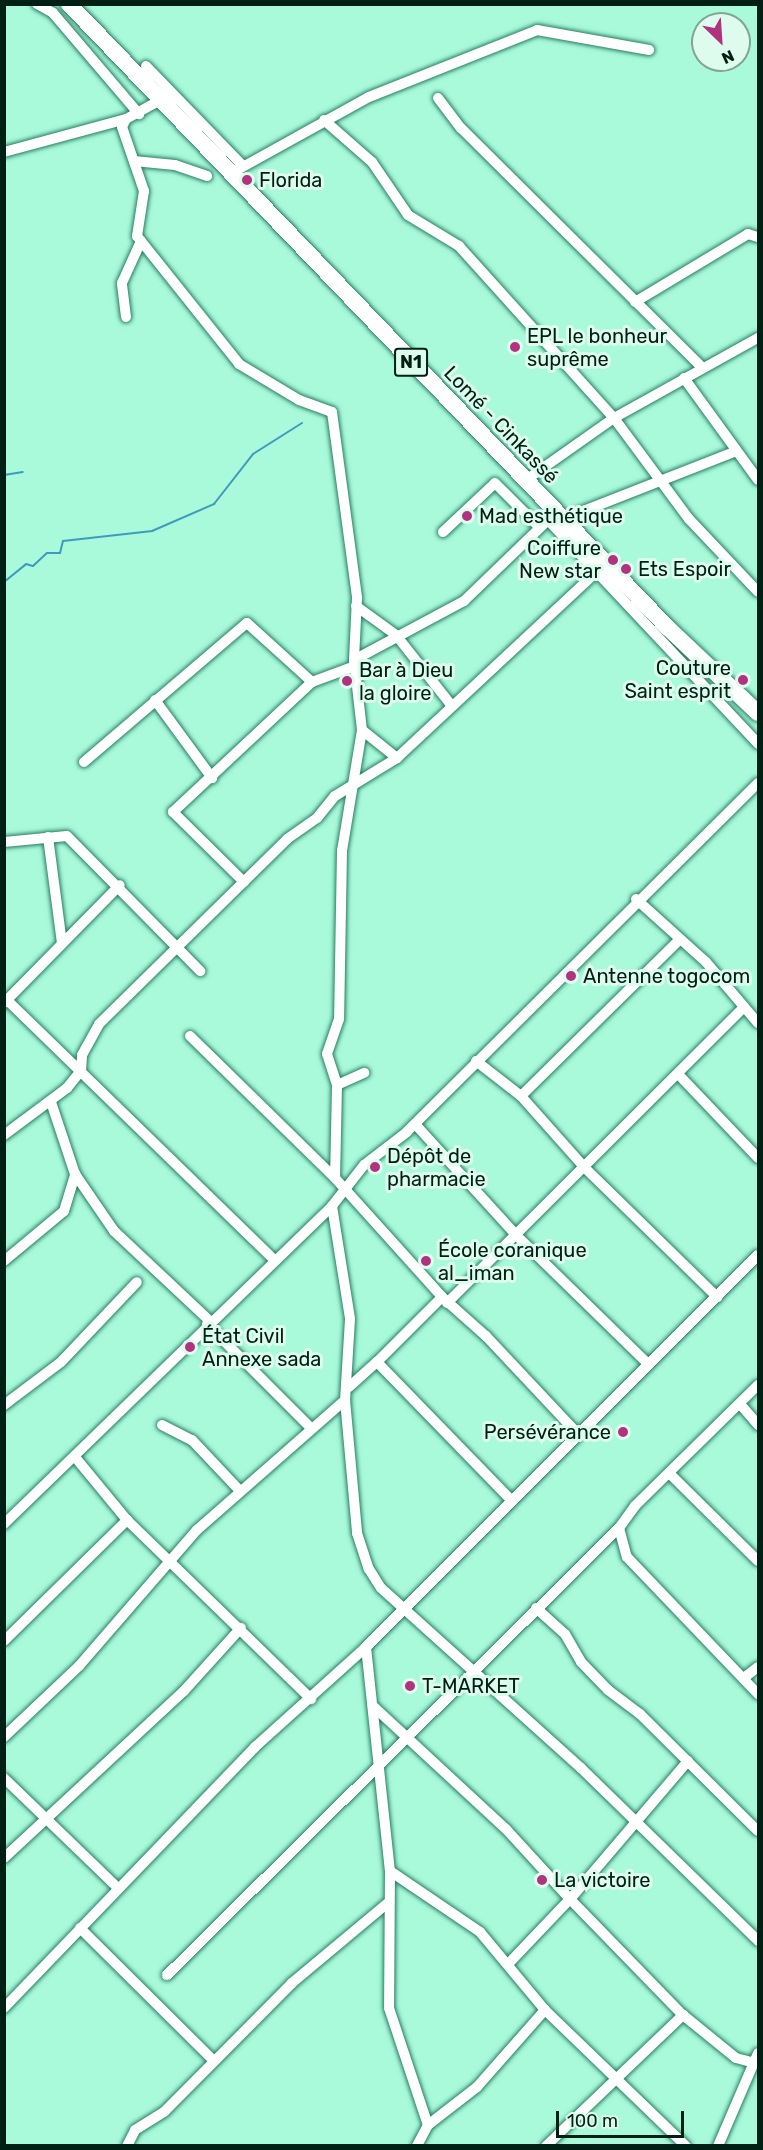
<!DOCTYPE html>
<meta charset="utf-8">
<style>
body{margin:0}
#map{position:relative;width:763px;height:2150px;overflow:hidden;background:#a8fada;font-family:Rubik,sans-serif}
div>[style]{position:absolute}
.stream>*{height:2px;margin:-1px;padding:0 1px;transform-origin:1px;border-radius:1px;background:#409abe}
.roads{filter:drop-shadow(0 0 2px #287e63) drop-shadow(0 0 2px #287e63)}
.minor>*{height:10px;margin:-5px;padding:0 5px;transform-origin:5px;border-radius:5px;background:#fff}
.trunk>*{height:16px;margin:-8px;padding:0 8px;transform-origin:8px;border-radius:8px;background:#fff}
.dots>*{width:16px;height:16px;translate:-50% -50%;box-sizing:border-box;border:3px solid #ddfcee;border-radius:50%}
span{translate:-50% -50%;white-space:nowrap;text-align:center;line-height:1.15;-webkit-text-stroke:6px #ddfcee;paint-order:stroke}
.shield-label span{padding:2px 4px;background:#ddfcee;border:2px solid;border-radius:4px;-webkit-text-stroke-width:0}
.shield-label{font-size:18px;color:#001f15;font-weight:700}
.poi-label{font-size:20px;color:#001f15}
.left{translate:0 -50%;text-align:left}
.right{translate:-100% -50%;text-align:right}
.street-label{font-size:20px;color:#001f15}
.frame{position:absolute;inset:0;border:6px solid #001f15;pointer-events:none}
.north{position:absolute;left:691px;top:12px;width:60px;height:60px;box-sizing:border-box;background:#ddfcee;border:2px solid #85a497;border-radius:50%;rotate:155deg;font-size:16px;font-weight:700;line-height:24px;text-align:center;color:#001f15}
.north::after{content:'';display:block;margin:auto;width:21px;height:27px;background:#b1327e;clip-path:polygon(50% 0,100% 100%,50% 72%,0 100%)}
.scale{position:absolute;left:556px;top:2111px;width:128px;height:27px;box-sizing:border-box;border:3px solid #001f15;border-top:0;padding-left:8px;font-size:18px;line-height:21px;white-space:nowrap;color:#001f15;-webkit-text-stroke:4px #ddfcee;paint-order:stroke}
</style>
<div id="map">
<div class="stream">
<div style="left:4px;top:475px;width:19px;rotate:-9deg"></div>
<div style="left:4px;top:582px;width:28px;rotate:-39deg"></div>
<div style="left:26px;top:564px;width:7px;rotate:16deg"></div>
<div style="left:33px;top:566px;width:19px;rotate:-43deg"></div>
<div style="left:47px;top:553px;width:13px"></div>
<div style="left:60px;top:553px;width:12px;rotate:-76deg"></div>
<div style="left:63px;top:541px;width:90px;rotate:-6.4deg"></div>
<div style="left:152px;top:531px;width:68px;rotate:-23.5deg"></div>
<div style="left:214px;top:504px;width:63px;rotate:-52deg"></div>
<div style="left:253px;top:454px;width:58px;rotate:-32.3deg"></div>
</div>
<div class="roads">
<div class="minor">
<div style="left:37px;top:4px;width:18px;rotate:29deg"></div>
<div style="left:53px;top:13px;width:133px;rotate:49.6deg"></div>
<div style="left:146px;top:66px;width:138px;rotate:45.9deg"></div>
<div style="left:438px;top:98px;width:38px;rotate:53deg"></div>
<div style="left:461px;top:128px;width:339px;rotate:44.8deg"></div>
<div style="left:126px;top:119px;width:9px;rotate:117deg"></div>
<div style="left:122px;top:127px;width:68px;rotate:71deg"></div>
<div style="left:144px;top:191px;width:46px;rotate:98.8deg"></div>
<div style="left:137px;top:236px;width:164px;rotate:51.4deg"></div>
<div style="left:239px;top:364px;width:70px;rotate:31deg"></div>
<div style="left:299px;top:400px;width:35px;rotate:20deg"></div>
<div style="left:332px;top:412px;width:188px;rotate:82.3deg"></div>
<div style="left:357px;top:598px;width:62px;rotate:92.8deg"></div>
<div style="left:354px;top:660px;width:70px;rotate:83.5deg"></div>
<div style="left:362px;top:730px;width:123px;rotate:99.4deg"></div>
<div style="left:342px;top:851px;width:168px;rotate:91deg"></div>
<div style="left:339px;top:1019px;width:37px;rotate:109deg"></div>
<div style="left:327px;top:1054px;width:33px;rotate:72deg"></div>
<div style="left:337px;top:1085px;width:93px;rotate:91.2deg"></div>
<div style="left:324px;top:120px;width:64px;rotate:41.2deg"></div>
<div style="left:372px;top:162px;width:64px;rotate:55.8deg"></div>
<div style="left:408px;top:215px;width:60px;rotate:31.3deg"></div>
<div style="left:459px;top:246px;width:232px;rotate:48deg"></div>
<div style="left:614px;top:418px;width:126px;rotate:53.4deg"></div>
<div style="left:689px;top:519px;width:100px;rotate:46.6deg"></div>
<div style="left:4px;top:152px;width:126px;rotate:-15.1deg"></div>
<div style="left:126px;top:119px;width:38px;rotate:-29deg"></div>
<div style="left:134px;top:161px;width:41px;rotate:5.6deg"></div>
<div style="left:175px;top:165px;width:34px;rotate:19deg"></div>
<div style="left:230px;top:174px;width:159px;rotate:-29deg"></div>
<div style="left:369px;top:97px;width:181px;rotate:-21.7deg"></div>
<div style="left:537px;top:30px;width:114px;rotate:10.1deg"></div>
<div style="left:635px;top:302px;width:132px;rotate:-31deg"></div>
<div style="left:748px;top:234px;width:10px;rotate:17deg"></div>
<div style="left:126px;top:317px;width:34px;rotate:-97deg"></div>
<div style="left:122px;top:283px;width:46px;rotate:-65.7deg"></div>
<div style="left:684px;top:378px;width:126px;rotate:54deg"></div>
<div style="left:526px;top:480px;width:108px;rotate:-35.2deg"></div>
<div style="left:614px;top:418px;width:165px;rotate:-29.1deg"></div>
<div style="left:563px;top:519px;width:184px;rotate:-21.4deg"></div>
<div style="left:548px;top:520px;width:307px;rotate:46.8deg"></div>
<div style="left:443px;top:532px;width:71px;rotate:-43.3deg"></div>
<div style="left:495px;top:483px;width:62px;rotate:45deg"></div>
<div style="left:356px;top:606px;width:49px;rotate:35.9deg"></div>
<div style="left:396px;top:635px;width:89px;rotate:51.8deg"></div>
<div style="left:354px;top:660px;width:125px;rotate:-28.2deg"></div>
<div style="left:464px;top:601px;width:122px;rotate:-44deg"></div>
<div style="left:155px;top:700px;width:97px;rotate:53.8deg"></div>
<div style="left:362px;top:730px;width:45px;rotate:38.7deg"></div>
<div style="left:84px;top:762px;width:214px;rotate:-40.5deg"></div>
<div style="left:247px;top:623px;width:88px;rotate:42.2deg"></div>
<div style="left:758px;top:783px;width:495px;rotate:135.2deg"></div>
<div style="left:407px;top:1132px;width:54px;rotate:142.5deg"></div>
<div style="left:364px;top:1165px;width:52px;rotate:128deg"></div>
<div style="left:332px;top:1206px;width:114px;rotate:80.9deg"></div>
<div style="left:350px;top:1319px;width:81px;rotate:93.5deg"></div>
<div style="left:345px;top:1400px;width:134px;rotate:84.8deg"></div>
<div style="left:357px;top:1533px;width:38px;rotate:72deg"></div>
<div style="left:369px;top:1569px;width:22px;rotate:58deg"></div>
<div style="left:381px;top:1588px;width:269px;rotate:42deg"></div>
<div style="left:581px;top:1768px;width:248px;rotate:44.3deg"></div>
<div style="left:48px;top:837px;width:107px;rotate:82.5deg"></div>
<div style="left:4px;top:842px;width:63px;rotate:-5.4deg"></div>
<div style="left:67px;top:836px;width:190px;rotate:45.4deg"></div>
<div style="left:244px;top:882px;width:100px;rotate:-135.4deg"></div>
<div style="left:173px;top:812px;width:190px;rotate:-43.1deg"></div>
<div style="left:312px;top:682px;width:46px;rotate:-20.4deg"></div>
<div style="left:636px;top:899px;width:94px;rotate:42deg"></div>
<div style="left:706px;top:962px;width:80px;rotate:49.6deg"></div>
<div style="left:7px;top:1000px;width:374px;rotate:44.2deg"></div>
<div style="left:4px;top:1003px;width:165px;rotate:-45.5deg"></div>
<div style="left:190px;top:1036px;width:203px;rotate:44.4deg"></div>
<div style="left:335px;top:1178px;width:160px;rotate:48deg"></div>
<div style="left:442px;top:1297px;width:59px;rotate:41.6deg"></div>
<div style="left:486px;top:1336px;width:134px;rotate:46.8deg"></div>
<div style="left:476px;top:1061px;width:57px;rotate:37.9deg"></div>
<div style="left:521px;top:1096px;width:96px;rotate:48.4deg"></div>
<div style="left:585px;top:1168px;width:185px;rotate:44.3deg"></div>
<div style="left:678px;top:1074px;width:116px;rotate:46.4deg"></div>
<div style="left:337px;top:1085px;width:30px;rotate:-24deg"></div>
<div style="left:521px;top:1096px;width:223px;rotate:-44.6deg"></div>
<div style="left:51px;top:1102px;width:76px;rotate:71.6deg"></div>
<div style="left:75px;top:1174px;width:69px;rotate:55.6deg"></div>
<div style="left:114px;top:1231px;width:132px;rotate:43.2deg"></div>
<div style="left:415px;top:1124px;width:150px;rotate:47.7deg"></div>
<div style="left:516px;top:1235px;width:185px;rotate:44.3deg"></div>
<div style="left:4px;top:1135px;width:79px;rotate:-36.7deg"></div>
<div style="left:67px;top:1088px;width:22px;rotate:-51deg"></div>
<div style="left:81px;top:1071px;width:16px;rotate:-86deg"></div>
<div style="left:82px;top:1055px;width:35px;rotate:-61deg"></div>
<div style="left:99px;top:1024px;width:264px;rotate:-44.5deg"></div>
<div style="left:287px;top:839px;width:37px;rotate:-35deg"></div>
<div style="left:317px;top:818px;width:28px;rotate:-51deg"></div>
<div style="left:335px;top:796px;width:73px;rotate:-31.5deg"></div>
<div style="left:397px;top:758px;width:270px;rotate:-43deg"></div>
<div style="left:4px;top:1261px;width:78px;rotate:-39.8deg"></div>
<div style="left:64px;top:1211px;width:39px;rotate:-73deg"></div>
<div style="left:447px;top:1303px;width:419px;rotate:-44.9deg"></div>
<div style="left:207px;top:1324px;width:147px;rotate:45deg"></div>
<div style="left:377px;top:1362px;width:92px;rotate:-45deg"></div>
<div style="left:758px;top:1385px;width:173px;rotate:135.5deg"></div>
<div style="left:635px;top:1506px;width:27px;rotate:126deg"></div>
<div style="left:619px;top:1528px;width:30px;rotate:75deg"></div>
<div style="left:627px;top:1557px;width:190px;rotate:46.3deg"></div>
<div style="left:349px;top:1387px;width:38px;rotate:-42deg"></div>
<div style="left:377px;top:1362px;width:192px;rotate:45.8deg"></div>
<div style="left:740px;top:1404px;width:28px;rotate:49deg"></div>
<div style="left:4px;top:1405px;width:71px;rotate:-37deg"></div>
<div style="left:61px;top:1362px;width:110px;rotate:-46.5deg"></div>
<div style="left:162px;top:1425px;width:34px;rotate:27deg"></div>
<div style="left:192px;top:1440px;width:70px;rotate:46.7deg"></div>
<div style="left:75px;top:1457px;width:82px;rotate:50.5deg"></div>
<div style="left:127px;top:1520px;width:257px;rotate:44.2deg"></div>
<div style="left:669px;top:1473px;width:125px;rotate:44.7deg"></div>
<div style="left:4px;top:1524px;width:457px;rotate:-44.1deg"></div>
<div style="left:536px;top:1608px;width:39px;rotate:42deg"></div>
<div style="left:565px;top:1634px;width:32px;rotate:60deg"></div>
<div style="left:581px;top:1662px;width:39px;rotate:46deg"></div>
<div style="left:608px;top:1690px;width:40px;rotate:37deg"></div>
<div style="left:640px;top:1714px;width:166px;rotate:44.8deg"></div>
<div style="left:4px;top:1641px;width:173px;rotate:-44.5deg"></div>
<div style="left:366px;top:1647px;width:225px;rotate:83.9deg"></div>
<div style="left:390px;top:1871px;width:137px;rotate:90.4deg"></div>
<div style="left:389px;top:2008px;width:123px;rotate:71.6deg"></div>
<div style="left:428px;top:2125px;width:24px;rotate:118deg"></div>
<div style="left:745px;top:1677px;width:16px;rotate:-38deg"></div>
<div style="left:373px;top:1706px;width:181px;rotate:42.8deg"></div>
<div style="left:506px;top:1829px;width:95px;rotate:47.6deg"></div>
<div style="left:570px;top:1899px;width:88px;rotate:133.6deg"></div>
<div style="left:4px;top:1737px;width:103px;rotate:-43.4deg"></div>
<div style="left:79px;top:1666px;width:180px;rotate:-49.1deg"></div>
<div style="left:197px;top:1530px;width:197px;rotate:-41.3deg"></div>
<div style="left:688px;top:1761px;width:182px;rotate:130.5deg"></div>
<div style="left:570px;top:1899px;width:162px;rotate:45.8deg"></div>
<div style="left:683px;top:2015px;width:68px;rotate:39.1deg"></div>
<div style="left:736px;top:2058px;width:20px;rotate:15deg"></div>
<div style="left:4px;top:1778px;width:158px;rotate:44deg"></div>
<div style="left:4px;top:1858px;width:246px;rotate:-42.9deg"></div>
<div style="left:184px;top:1691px;width:85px;rotate:-47.9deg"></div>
<div style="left:390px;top:1871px;width:109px;rotate:34.1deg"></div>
<div style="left:480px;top:1932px;width:102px;rotate:50.2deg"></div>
<div style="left:545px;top:2010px;width:196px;rotate:44deg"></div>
<div style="left:80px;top:1928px;width:187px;rotate:44.8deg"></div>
<div style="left:167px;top:1975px;width:636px;rotate:-44.68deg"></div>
<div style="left:4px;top:2008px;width:362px;rotate:-46.1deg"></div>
<div style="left:255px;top:1747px;width:149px;rotate:-42deg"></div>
<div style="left:366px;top:1647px;width:554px;rotate:-45deg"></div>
<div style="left:428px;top:2125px;width:62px;rotate:-37.8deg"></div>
<div style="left:477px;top:2087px;width:103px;rotate:-48.6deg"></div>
<div style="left:127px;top:2146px;width:18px;rotate:-63deg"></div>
<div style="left:135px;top:2130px;width:34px;rotate:-32deg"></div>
<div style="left:164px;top:2112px;width:182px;rotate:-45.2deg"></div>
<div style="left:292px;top:1983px;width:126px;rotate:-39.9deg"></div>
<div style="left:546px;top:2146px;width:190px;rotate:-43.7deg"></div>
<div style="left:718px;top:2146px;width:101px;rotate:-66.7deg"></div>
</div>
<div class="trunk">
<div style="left:69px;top:4px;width:864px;rotate:46.17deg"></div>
<div style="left:667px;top:627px;width:125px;rotate:43.4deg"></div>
</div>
</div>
<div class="dots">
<div style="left:247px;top:180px;background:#b1327e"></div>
<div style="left:515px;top:347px;background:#b1327e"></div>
<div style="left:467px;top:516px;background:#b1327e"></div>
<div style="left:613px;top:560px;background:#b1327e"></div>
<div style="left:626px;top:569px;background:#b1327e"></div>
<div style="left:743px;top:680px;background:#b1327e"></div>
<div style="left:347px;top:681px;background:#b1327e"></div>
<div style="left:571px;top:976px;background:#b1327e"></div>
<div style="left:375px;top:1167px;background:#b1327e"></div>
<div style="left:426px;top:1261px;background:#b1327e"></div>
<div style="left:190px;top:1347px;background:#b1327e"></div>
<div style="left:623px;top:1432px;background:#b1327e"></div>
<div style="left:410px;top:1686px;background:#b1327e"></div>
<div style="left:542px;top:1880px;background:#b1327e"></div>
</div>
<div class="shield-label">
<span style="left:411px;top:362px">N1</span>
</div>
<div class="poi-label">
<span class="left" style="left:259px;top:180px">Florida</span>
<span class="left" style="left:527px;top:348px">EPL le bonheur<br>suprême</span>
<span class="left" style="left:479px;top:516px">Mad esthétique</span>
<span class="right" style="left:601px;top:560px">Coiffure<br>New star</span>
<span class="left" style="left:638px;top:569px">Ets Espoir</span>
<span class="right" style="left:731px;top:680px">Couture<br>Saint esprit</span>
<span class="left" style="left:359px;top:682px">Bar à Dieu<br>la gloire</span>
<span class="left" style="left:583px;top:976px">Antenne togocom</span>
<span class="left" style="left:387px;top:1168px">Dépôt de<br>pharmacie</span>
<span class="left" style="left:438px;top:1262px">École coranique<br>al_iman</span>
<span class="left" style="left:202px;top:1348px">État Civil<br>Annexe sada</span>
<span class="right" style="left:611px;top:1432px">Persévérance</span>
<span class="left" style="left:422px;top:1686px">T-MARKET</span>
<span class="left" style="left:554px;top:1880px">La victoire</span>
</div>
<div class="street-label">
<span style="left:501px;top:425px;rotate:46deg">Lomé - Cinkassé</span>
</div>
<div class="frame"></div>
<div class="north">N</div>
<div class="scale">100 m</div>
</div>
